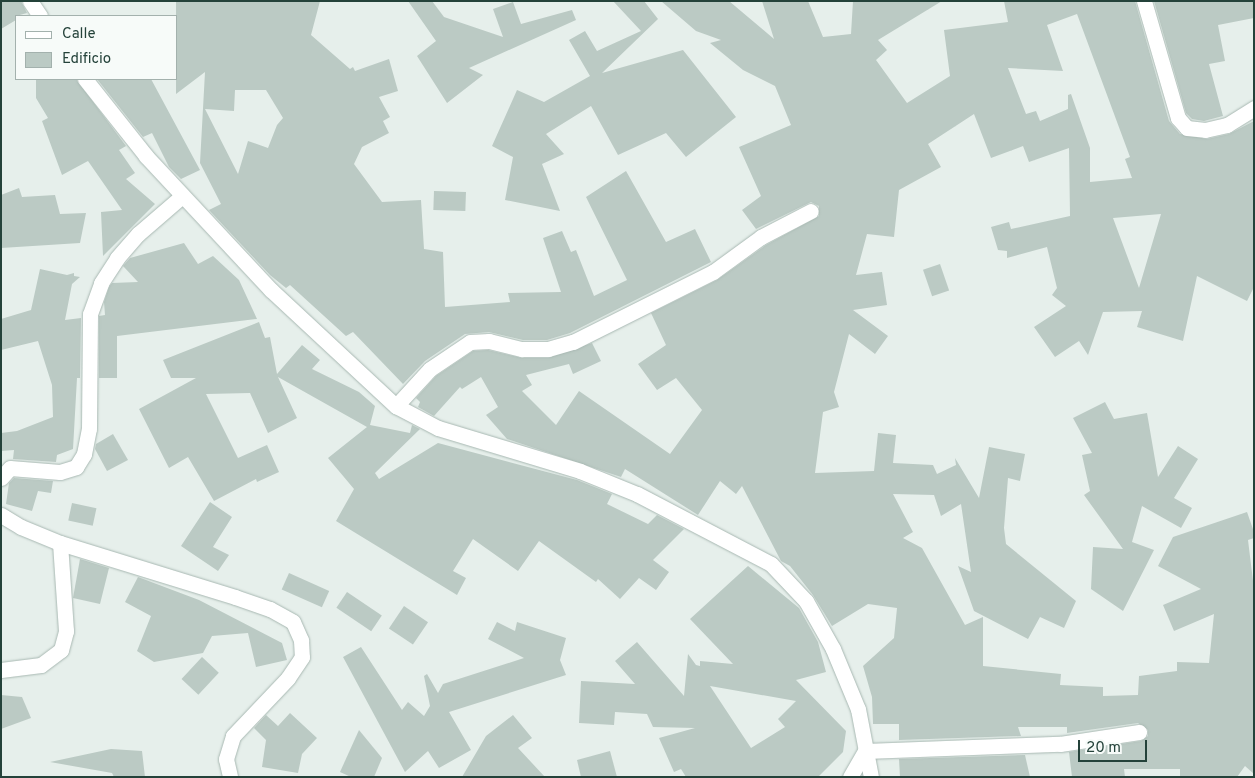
<!DOCTYPE html>
<style>
body{margin:0}
#map{position:relative;width:1255px;height:778px;overflow:hidden;background:#e6efeb;font-family:Overpass,sans-serif}
div>[style]{position:absolute}
.building>*{inset:0;background:#bbcac4;transform-origin:0 0}
.roads{filter:drop-shadow(0 0 1px #a8b8b2) drop-shadow(0 0 1px #a8b8b2)}
.minor>*{height:15px;margin:-7.5px;padding:0 7.5px;transform-origin:7.5px;border-radius:7.5px;background:#fff}
span{translate:-50% -50%;white-space:nowrap;text-align:center;line-height:1.15;-webkit-text-stroke:4px #f7fbf9;paint-order:stroke}
.frame{position:absolute;inset:0;border:2px solid #24423a;pointer-events:none}
.legend{position:absolute;left:15px;top:15px;width:162px;height:65px;box-sizing:border-box;background:#f7fbf9;border:1px solid #a3b1ad;margin:0;padding:6px 9px;list-style:none;font-size:15px;color:#24423a}
.legend li{display:flex;align-items:center;gap:10px;height:25px}
.legend b{width:25px;border:1px solid #a3b1ad}
.scale{position:absolute;left:1078px;top:740px;width:69px;height:22px;box-sizing:border-box;border:2px solid #24423a;border-top:0;padding-left:6px;font-size:15px;line-height:18px;white-space:nowrap;color:#24423a;-webkit-text-stroke:4px #f7fbf9;paint-order:stroke}
</style>
<div id="map">
<div class="building">
<div style="clip-path:polygon(1px 1px,21px 1px,27px 13px,16px 16px,16px 20px,1px 29px)"></div>
<div style="clip-path:polygon(evenodd,176px 1px,320px 1px,311px 35px,350px 69px,353px 67px,355px 71px,389px 59px,398px 91px,379px 97px,390px 117px,383px 121px,389px 133px,362px 147px,354px 164px,382px 202px,421px 200px,424px 249px,443px 252px,445px 307px,510px 302px,508px 293px,561px 292px,543px 238px,562px 231px,571px 252px,576px 250px,594px 296px,627px 280px,586px 197px,626px 171px,666px 242px,695px 229px,711px 262px,570px 333px,547px 340px,523px 340px,489px 332px,465px 334px,425px 361px,403px 384px,353px 332px,346px 336px,290px 285px,286px 288px,270px 275px,209px 210px,221px 204px,200px 163px,205px 72px,176px 94px,176px 1px,235px 90px,266px 90px,283px 118px,277px 125px,268px 148px,248px 141px,238px 174px,205px 109px,234px 111px,235px 90px)"></div>
<div style="clip-path:polygon(408px 1px,432px 1px,444px 17px,503px 37px,493px 9px,513px 2px,521px 24px,572px 10px,576px 20px,469px 68px,483px 75px,447px 103px,417px 56px,436px 41px)"></div>
<div style="clip-path:polygon(613px 1px,644px 1px,658px 19px,602px 73px,683px 50px,736px 117px,686px 157px,666px 133px,618px 155px,591px 106px,546px 134px,564px 154px,542px 164px,560px 211px,505px 200px,513px 157px,492px 146px,517px 90px,544px 102px,590px 76px,569px 40px,585px 31px,597px 51px,641px 31px)"></div>
<div style="clip-path:polygon(evenodd,661px 1px,729px 1px,774px 39px,762px 1px,808px 1px,823px 37px,851px 34px,853px 1px,942px 1px,878px 40px,887px 50px,876px 60px,907px 103px,950px 76px,944px 30px,1008px 22px,1004px 1px,1135px 1px,1169px 121px,1180px 134px,1207px 139px,1229px 134px,1254px 121px,1254px 287px,1247px 301px,1197px 276px,1183px 341px,1137px 327px,1142px 311px,1103px 312px,1088px 355px,1079px 341px,1055px 357px,1034px 327px,1066px 306px,1052px 295px,1057px 288px,1047px 247px,1007px 258px,1007px 251px,998px 250px,991px 227px,1009px 222px,1011px 229px,1070px 216px,1069px 148px,1029px 162px,1023px 146px,991px 158px,974px 114px,928px 144px,941px 167px,899px 190px,894px 237px,867px 234px,856px 275px,882px 272px,887px 305px,853px 310px,888px 336px,875px 354px,849px 334px,834px 392px,839px 407px,823px 412px,815px 473px,874px 471px,878px 433px,896px 435px,893px 463px,933px 465px,937px 474px,956px 465px,955px 458px,979px 498px,989px 447px,1025px 454px,1020px 481px,1008px 478px,1004px 528px,1006px 544px,1076px 601px,1064px 628px,1040px 617px,1028px 639px,974px 611px,958px 566px,971px 572px,961px 504px,941px 516px,934px 495px,893px 494px,913px 532px,903px 538px,922px 548px,965px 625px,983px 617px,983px 666px,1061px 674px,1060px 685px,1103px 687px,1103px 696px,1138px 695px,1139px 676px,1177px 671px,1177px 662px,1209px 663px,1214px 614px,1174px 631px,1163px 605px,1201px 589px,1158px 566px,1173px 537px,1247px 512px,1254px 532px,1254px 538px,1248px 540px,1254px 589px,1254px 774px,1245px 766px,1237px 777px,1180px 777px,1180px 769px,1124px 769px,1125px 777px,1072px 777px,1069px 752px,1141px 741px,1148px 736px,1148px 730px,1138px 723px,1067px 733px,1067px 727px,1018px 727px,1021px 736px,899px 740px,899px 724px,873px 724px,872px 697px,863px 666px,894px 638px,897px 608px,868px 604px,832px 626px,813px 595px,790px 566px,781px 561px,742px 486px,736px 494px,720px 481px,698px 515px,625px 469px,621px 477px,507px 439px,486px 415px,498px 407px,481px 377px,462px 389px,460px 387px,434px 416px,418px 407px,420px 402px,416px 398px,436px 376px,473px 351px,488px 350px,522px 358px,548px 358px,592px 343px,601px 361px,573px 374px,569px 364px,526px 375px,532px 385px,522px 391px,556px 425px,579px 391px,670px 454px,702px 410px,676px 378px,657px 390px,638px 364px,666px 345px,651px 313px,717px 280px,766px 245px,819px 216px,819px 206px,811px 202px,756px 229px,742px 210px,761px 196px,739px 147px,791px 125px,775px 86px,743px 70px,710px 43px,721px 40px,696px 31px,661px 1px,1077px 14px,1130px 157px,1125px 159px,1132px 178px,1090px 182px,1090px 148px,1071px 94px,1068px 95px,1068px 109px,1040px 121px,1036px 111px,1026px 114px,1008px 68px,1063px 71px,1047px 25px,1077px 14px,661px 1px,1161px 214px,1139px 288px,1113px 218px,1161px 214px)"></div>
<div style="clip-path:polygon(1154px 1px,1254px 1px,1254px 18px,1218px 25px,1225px 61px,1209px 64px,1223px 116px,1204px 121px,1192px 119px,1186px 113px)"></div>
<div style="clip-path:polygon(36px 79px,76px 79px,126px 146px,119px 150px,135px 173px,126px 179px,155px 204px,103px 256px,101px 212px,122px 210px,88px 161px,62px 175px,42px 121px,48px 118px,36px 98px)"></div>
<div style="clip-path:polygon(97px 79px,151px 79px,200px 170px,181px 179px,169px 167px,152px 133px,143px 137px)"></div>
<div style="clip-path:polygon(19px 188px,22px 197px,55px 195px,60px 214px,86px 213px,80px 243px,1px 248px,1px 195px)"></div>
<div style="left:434px;top:191px;width:32px;height:19px;rotate:2deg"></div>
<div style="clip-path:polygon(184px 243px,198px 264px,213px 256px,239px 280px,257px 319px,117px 336px,117px 378px,99px 378px,99px 316px,105px 315px,104px 302px,109px 287px,112px 283px,138px 282px,123px 266px,130px 258px)"></div>
<div style="left:940px;top:264px;width:28px;height:18px;rotate:71deg"></div>
<div style="clip-path:polygon(40px 269px,67px 275px,74px 273px,74px 276px,80px 277px,72px 284px,65px 320px,81px 318px,80px 378px,77px 378px,73px 449px,57px 455px,56px 462px,13px 459px,14px 450px,1px 451px,1px 433px,17px 431px,53px 417px,52px 385px,38px 341px,1px 350px,1px 319px,31px 310px)"></div>
<div style="clip-path:polygon(259px 322px,265px 338px,270px 337px,277px 374px,302px 345px,320px 360px,312px 369px,359px 392px,375px 406px,370px 425px,410px 433px,412px 425px,420px 429px,375px 473px,379px 479px,438px 443px,577px 480px,612px 494px,607px 504px,648px 524px,657px 515px,684px 529px,653px 560px,669px 572px,656px 590px,639px 578px,620px 599px,598px 579px,596px 582px,539px 541px,518px 571px,473px 539px,453px 571px,466px 578px,457px 595px,336px 521px,354px 489px,328px 458px,367px 427px,278px 377px,297px 418px,268px 433px,250px 393px,206px 394px,238px 458px,267px 445px,279px 472px,257px 482px,256px 479px,214px 501px,188px 457px,169px 468px,139px 409px,196px 378px,171px 378px,163px 360px)"></div>
<div style="clip-path:polygon(1105px 402px,1114px 419px,1147px 413px,1158px 477px,1178px 446px,1198px 459px,1174px 498px,1192px 508px,1181px 528px,1142px 506px,1132px 542px,1154px 550px,1123px 611px,1091px 589px,1093px 547px,1123px 549px,1084px 495px,1090px 491px,1082px 455px,1092px 453px,1073px 418px)"></div>
<div style="clip-path:polygon(113px 434px,128px 460px,107px 471px,95px 449px,96px 444px)"></div>
<div style="clip-path:polygon(14px 478px,53px 481px,51px 493px,38px 491px,32px 511px,6px 504px,9px 483px)"></div>
<div style="clip-path:polygon(210px 502px,232px 517px,213px 547px,229px 555px,218px 571px,181px 546px)"></div>
<div style="left:72px;top:503px;width:25px;height:18px;rotate:12deg"></div>
<div style="clip-path:polygon(80px 559px,109px 568px,100px 604px,73px 598px)"></div>
<div style="clip-path:polygon(evenodd,748px 566px,799px 608px,818px 642px,826px 672px,796px 680px,846px 731px,843px 752px,818px 777px,686px 777px,681px 769px,674px 772px,659px 738px,695px 728px,653px 727px,647px 714px,615px 712px,614px 725px,579px 723px,581px 681px,635px 684px,615px 661px,637px 642px,684px 696px,688px 654px,696px 665px,700px 666px,700px 661px,733px 664px,690px 619px,748px 566px,710px 686px,796px 701px,778px 719px,785px 727px,751px 748px,710px 686px)"></div>
<div style="left:289px;top:573px;width:44px;height:18px;rotate:24deg"></div>
<div style="clip-path:polygon(138px 577px,199px 600px,282px 643px,287px 660px,256px 667px,248px 633px,212px 636px,203px 653px,154px 662px,137px 651px,151px 616px,125px 602px)"></div>
<div style="left:347px;top:592px;width:42px;height:19px;rotate:34deg"></div>
<div style="left:404px;top:606px;width:29px;height:27px;rotate:34deg"></div>
<div style="clip-path:polygon(497px 622px,515px 631px,517px 622px,566px 638px,560px 660px,566px 675px,449px 712px,471px 750px,439px 768px,428px 751px,405px 772px,343px 657px,361px 647px,402px 710px,408px 702px,424px 716px,430px 706px,424px 676px,427px 674px,438px 693px,443px 684px,524px 658px,488px 639px)"></div>
<div style="left:202px;top:657px;width:23px;height:30px;rotate:43deg"></div>
<div style="clip-path:polygon(1px 695px,22px 697px,31px 718px,1px 729px)"></div>
<div style="clip-path:polygon(290px 713px,317px 738px,302px 754px,298px 773px,262px 767px,266px 740px,254px 728px,266px 715px,278px 726px)"></div>
<div style="clip-path:polygon(513px 715px,532px 738px,518px 748px,545px 777px,462px 777px,486px 736px)"></div>
<div style="clip-path:polygon(359px 730px,382px 758px,374px 777px,351px 777px,340px 772px)"></div>
<div style="clip-path:polygon(111px 749px,142px 751px,145px 777px,114px 777px,112px 773px,50px 762px)"></div>
<div style="clip-path:polygon(610px 751px,617px 777px,581px 777px,577px 760px)"></div>
<div style="clip-path:polygon(1025px 755px,1030px 777px,900px 777px,899px 759px)"></div>
</div>
<div class="roads">
<div class="minor">
<div style="left:30px;top:1px;width:18px;rotate:56deg"></div>
<div style="left:1144px;top:1px;width:122px;rotate:73.8deg"></div>
<div style="left:1178px;top:118px;width:13px;rotate:48deg"></div>
<div style="left:1187px;top:128px;width:18px;rotate:6deg"></div>
<div style="left:1205px;top:130px;width:23px;rotate:-13deg"></div>
<div style="left:1227px;top:125px;width:32px;rotate:-32deg"></div>
<div style="left:85px;top:79px;width:98px;rotate:51.6deg"></div>
<div style="left:146px;top:156px;width:183px;rotate:47deg"></div>
<div style="left:271px;top:290px;width:171px;rotate:42.9deg"></div>
<div style="left:396px;top:406px;width:47px;rotate:27.6deg"></div>
<div style="left:438px;top:428px;width:148px;rotate:16.8deg"></div>
<div style="left:580px;top:471px;width:61px;rotate:22deg"></div>
<div style="left:637px;top:494px;width:151px;rotate:27.6deg"></div>
<div style="left:771px;top:564px;width:51px;rotate:46.6deg"></div>
<div style="left:806px;top:601px;width:55px;rotate:60.6deg"></div>
<div style="left:833px;top:649px;width:65px;rotate:67.4deg"></div>
<div style="left:858px;top:709px;width:69px;rotate:79.2deg"></div>
<div style="left:396px;top:406px;width:50px;rotate:-47.4deg"></div>
<div style="left:430px;top:369px;width:48px;rotate:-34deg"></div>
<div style="left:470px;top:342px;width:19px;rotate:-3deg"></div>
<div style="left:489px;top:341px;width:34px;rotate:14deg"></div>
<div style="left:522px;top:349px;width:26px"></div>
<div style="left:548px;top:349px;width:26px;rotate:-16deg"></div>
<div style="left:573px;top:342px;width:157px;rotate:-26.6deg"></div>
<div style="left:713px;top:272px;width:59px;rotate:-36.1deg"></div>
<div style="left:761px;top:237px;width:56px;rotate:-27.5deg"></div>
<div style="left:1px;top:478px;width:13px;rotate:-48deg"></div>
<div style="left:10px;top:468px;width:50px;rotate:4.6deg"></div>
<div style="left:60px;top:472px;width:17px;rotate:-17deg"></div>
<div style="left:76px;top:467px;width:15px;rotate:-58deg"></div>
<div style="left:84px;top:454px;width:25px;rotate:-79deg"></div>
<div style="left:89px;top:429px;width:115px;rotate:-89.5deg"></div>
<div style="left:90px;top:314px;width:33px;rotate:-70deg"></div>
<div style="left:101px;top:283px;width:30px;rotate:-57deg"></div>
<div style="left:117px;top:258px;width:32px;rotate:-49deg"></div>
<div style="left:138px;top:234px;width:58px;rotate:-40.8deg"></div>
<div style="left:1px;top:515px;width:23px;rotate:31deg"></div>
<div style="left:21px;top:527px;width:42px;rotate:22.3deg"></div>
<div style="left:60px;top:543px;width:183px;rotate:17.1deg"></div>
<div style="left:235px;top:597px;width:37px;rotate:19deg"></div>
<div style="left:270px;top:609px;width:26px;rotate:29deg"></div>
<div style="left:293px;top:622px;width:20px;rotate:66deg"></div>
<div style="left:301px;top:640px;width:17px;rotate:87deg"></div>
<div style="left:302px;top:657px;width:25px;rotate:124deg"></div>
<div style="left:288px;top:678px;width:80px;rotate:133.5deg"></div>
<div style="left:233px;top:736px;width:24px;rotate:107deg"></div>
<div style="left:226px;top:759px;width:18px;rotate:77deg"></div>
<div style="left:1px;top:670px;width:40px;rotate:-7.1deg"></div>
<div style="left:41px;top:665px;width:25px;rotate:-37deg"></div>
<div style="left:61px;top:650px;width:20px;rotate:-75deg"></div>
<div style="left:66px;top:631px;width:88px;rotate:-93.9deg"></div>
<div style="left:850px;top:777px;width:30px;rotate:-60deg"></div>
<div style="left:865px;top:751px;width:195px;rotate:-2.1deg"></div>
<div style="left:1060px;top:744px;width:80px;rotate:-8.6deg"></div>
</div>
</div>
<div class="frame"></div>
<ul class="legend">
<li><b style="height:6px;background:#fff"></b>Calle</li>
<li><b style="height:14px;background:#bbcac4"></b>Edificio</li>
</ul>
<div class="scale">20 m</div>
</div>
